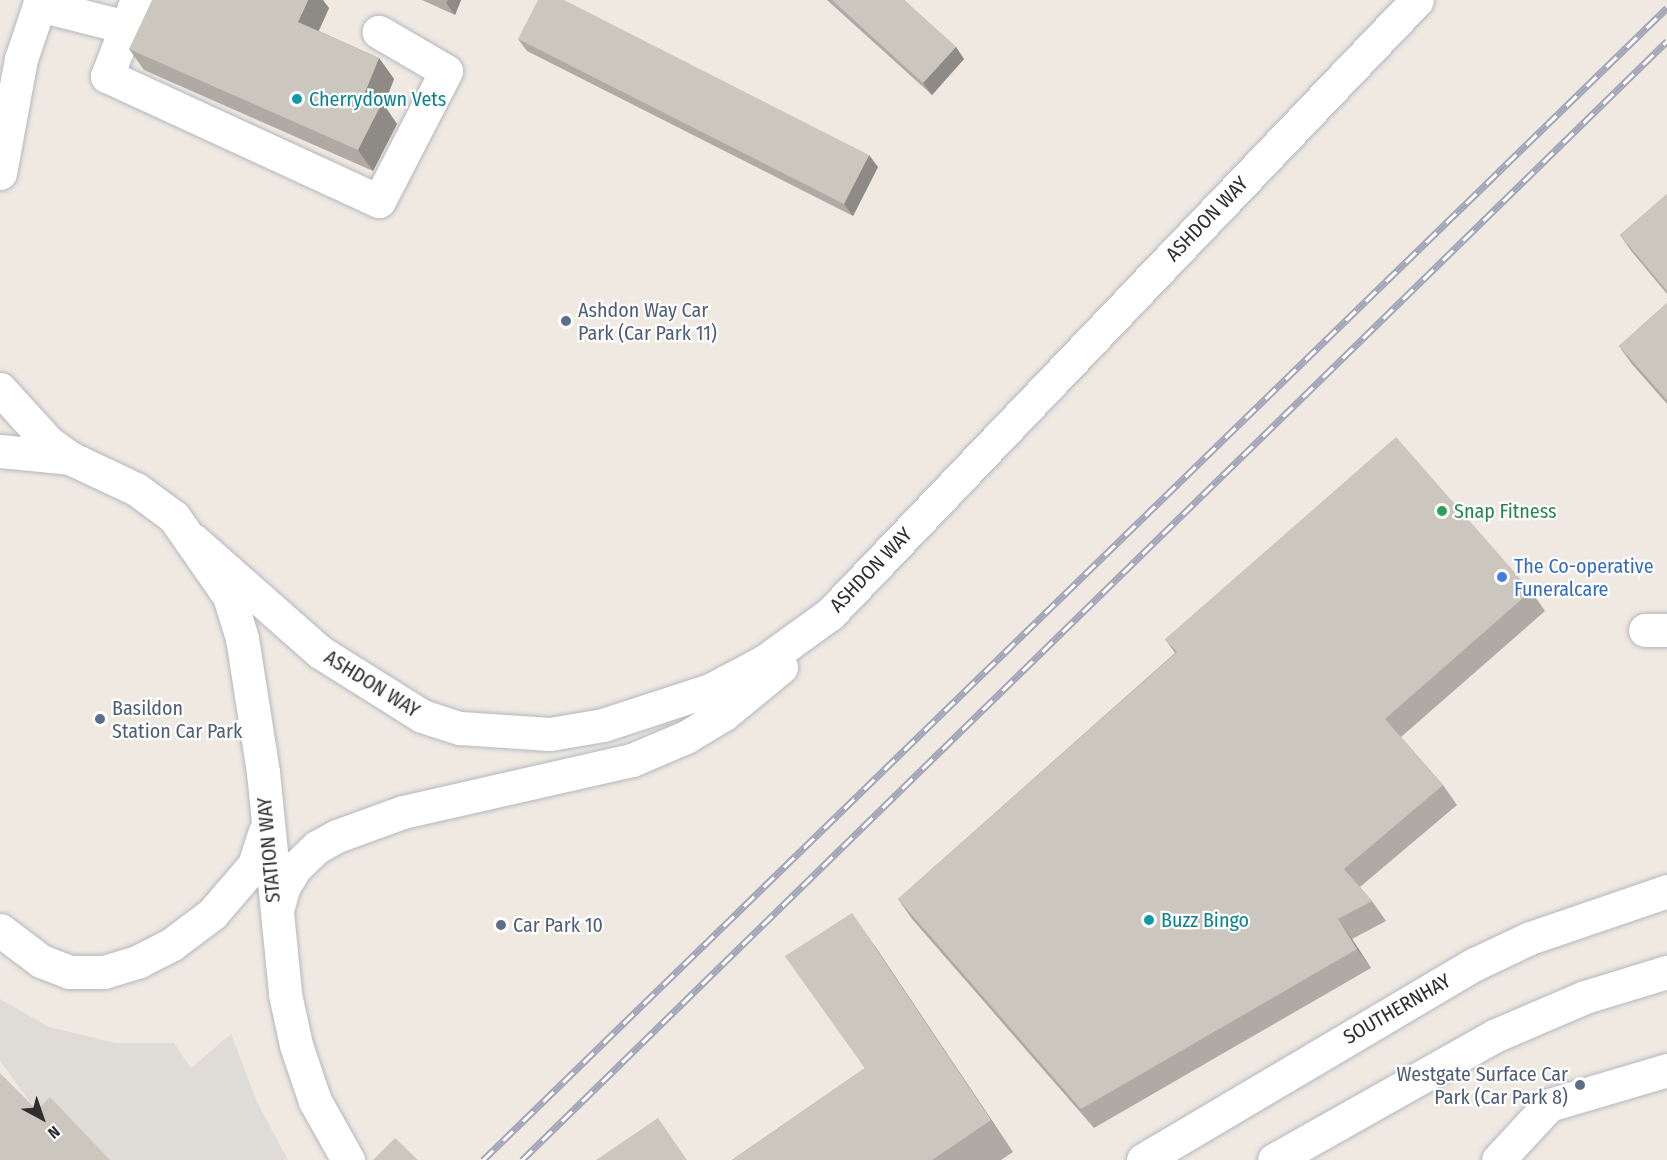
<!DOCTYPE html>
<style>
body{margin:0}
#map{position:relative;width:1667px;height:1160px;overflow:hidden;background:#efe9e1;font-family:"Fira Sans Condensed",sans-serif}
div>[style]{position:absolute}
.plaza>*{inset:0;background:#dfdcd8}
.roads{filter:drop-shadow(0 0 2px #b4b7c1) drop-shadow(0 0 2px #b4b7c1)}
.street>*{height:33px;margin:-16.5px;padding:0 16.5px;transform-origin:16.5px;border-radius:16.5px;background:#fff}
.secondary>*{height:33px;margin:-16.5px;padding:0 16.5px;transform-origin:16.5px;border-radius:16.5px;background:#fff}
.rail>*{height:7px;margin-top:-3.5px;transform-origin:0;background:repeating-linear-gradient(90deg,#fff 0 14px,#a3a6b8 0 28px);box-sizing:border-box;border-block:2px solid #a3a6b8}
.wall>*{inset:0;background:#afaba4}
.shaded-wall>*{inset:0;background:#8e8b86}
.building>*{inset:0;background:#cbc7bf}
.dots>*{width:16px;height:16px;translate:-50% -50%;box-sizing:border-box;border:3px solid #fff;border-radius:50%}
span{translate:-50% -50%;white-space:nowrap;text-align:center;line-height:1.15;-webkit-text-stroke:4.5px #fff;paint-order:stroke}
.culture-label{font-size:20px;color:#0d838f}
.left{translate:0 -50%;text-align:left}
.street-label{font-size:20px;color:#2e2e2e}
.service-label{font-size:20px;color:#4e5e75}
.right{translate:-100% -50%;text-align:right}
.leisure-label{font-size:20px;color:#27864d}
.shop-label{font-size:20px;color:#366cbe}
.north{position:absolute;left:12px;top:1088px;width:60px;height:60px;-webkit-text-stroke:4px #fff;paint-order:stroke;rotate:140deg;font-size:16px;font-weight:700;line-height:24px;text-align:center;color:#2e2e2e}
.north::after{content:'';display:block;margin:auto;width:21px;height:27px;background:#2e2e2e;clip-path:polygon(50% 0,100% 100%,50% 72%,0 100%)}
</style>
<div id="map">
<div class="plaza">
<div style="clip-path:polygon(0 999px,49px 1027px,116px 1043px,174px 1043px,191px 1068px,231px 1034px,257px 1102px,288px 1160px,103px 1160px,56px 1137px,0 1061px)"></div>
</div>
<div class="roads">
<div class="street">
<div style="left:39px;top:5px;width:90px;rotate:14.2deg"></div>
<div style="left:126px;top:27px;width:29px;rotate:-68deg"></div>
<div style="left:126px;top:27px;width:53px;rotate:111.2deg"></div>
<div style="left:107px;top:76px;width:299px;rotate:24.7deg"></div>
<div style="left:379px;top:201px;width:146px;rotate:-62.7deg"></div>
<div style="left:446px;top:71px;width:78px;rotate:-149.8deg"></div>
<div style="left:0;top:173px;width:116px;rotate:-79.6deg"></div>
<div style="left:21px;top:59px;width:62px;rotate:-71.3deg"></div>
<div style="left:0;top:389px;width:72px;rotate:47.8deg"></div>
<div style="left:48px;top:442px;width:27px;rotate:36deg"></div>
<div style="left:1645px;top:630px;width:22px"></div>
<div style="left:1498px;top:1160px;width:75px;rotate:-47.2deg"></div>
<div style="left:1549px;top:1105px;width:123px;rotate:-16.5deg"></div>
</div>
<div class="secondary">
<div style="left:0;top:451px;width:70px;rotate:5.7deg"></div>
<div style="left:70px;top:458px;width:73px;rotate:25.2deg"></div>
<div style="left:136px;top:489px;width:47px;rotate:36.4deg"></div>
<div style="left:174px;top:517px;width:96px;rotate:55.2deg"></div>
<div style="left:229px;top:596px;width:44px;rotate:72.8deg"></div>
<div style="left:242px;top:638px;width:136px;rotate:81.1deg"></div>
<div style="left:263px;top:772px;width:223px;rotate:84.3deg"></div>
<div style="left:285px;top:994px;width:52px;rotate:77.8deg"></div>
<div style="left:296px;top:1045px;width:59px;rotate:71.3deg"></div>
<div style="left:315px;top:1101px;width:68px;rotate:60.8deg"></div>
<div style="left:193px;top:540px;width:169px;rotate:41.4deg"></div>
<div style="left:320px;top:652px;width:120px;rotate:32.1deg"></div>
<div style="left:422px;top:716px;width:40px;rotate:18deg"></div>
<div style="left:460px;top:728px;width:90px;rotate:3.8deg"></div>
<div style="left:550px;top:734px;width:54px;rotate:-9.6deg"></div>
<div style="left:603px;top:725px;width:113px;rotate:-18.1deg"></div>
<div style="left:710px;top:690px;width:62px;rotate:-27.8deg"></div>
<div style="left:765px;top:661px;width:80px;rotate:-35.9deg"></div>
<div style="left:830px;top:614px;width:849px;rotate:-46.29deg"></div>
<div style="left:277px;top:910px;width:25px;rotate:-74deg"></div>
<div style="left:284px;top:886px;width:22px;rotate:-58deg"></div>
<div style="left:296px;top:867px;width:29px;rotate:-44deg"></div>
<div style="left:317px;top:847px;width:23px;rotate:-29deg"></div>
<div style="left:337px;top:836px;width:70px;rotate:-20deg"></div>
<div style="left:403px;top:812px;width:235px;rotate:-12.8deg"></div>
<div style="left:632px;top:760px;width:59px;rotate:-23.1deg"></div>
<div style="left:686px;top:737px;width:44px;rotate:-31.2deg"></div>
<div style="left:724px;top:714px;width:74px;rotate:-39.5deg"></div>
<div style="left:0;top:930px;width:51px;rotate:37.1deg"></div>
<div style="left:41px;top:961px;width:30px;rotate:21deg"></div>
<div style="left:69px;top:972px;width:35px"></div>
<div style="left:104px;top:972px;width:37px;rotate:-17deg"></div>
<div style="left:139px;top:961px;width:37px;rotate:-27deg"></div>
<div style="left:172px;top:944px;width:50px;rotate:-36.9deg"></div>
<div style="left:212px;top:914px;width:65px;rotate:-49.4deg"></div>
<div style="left:254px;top:865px;width:35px;rotate:-72deg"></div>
<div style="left:1143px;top:1160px;width:386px;rotate:-30.6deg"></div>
<div style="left:1475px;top:964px;width:61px;rotate:-25.3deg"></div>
<div style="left:1530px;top:938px;width:145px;rotate:-18.9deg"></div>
<div style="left:1274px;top:1160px;width:253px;rotate:-29.4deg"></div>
<div style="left:1494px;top:1036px;width:99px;rotate:-23.2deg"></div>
<div style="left:1585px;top:997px;width:86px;rotate:-17deg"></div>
</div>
</div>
<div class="rail">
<div style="left:483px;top:1160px;width:1652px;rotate:-44.22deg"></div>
<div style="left:522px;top:1160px;width:1601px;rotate:-44.34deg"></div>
</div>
<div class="wall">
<div style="clip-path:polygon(422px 0,461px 0,455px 15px)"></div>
<div style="clip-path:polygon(827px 0,904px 0,956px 47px,964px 59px,932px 95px)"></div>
<div style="clip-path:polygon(329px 8px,319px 31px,379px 58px,394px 79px,384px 105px,397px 124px,373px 171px,144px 70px,129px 49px)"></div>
<div style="clip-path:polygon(518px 39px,878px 167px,853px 216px,527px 51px)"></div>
<div style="clip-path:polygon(1667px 194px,1667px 294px,1632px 252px,1620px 235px)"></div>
<div style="clip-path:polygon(1667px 303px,1667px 404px,1631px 363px,1619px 346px)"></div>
<div style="clip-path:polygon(1531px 591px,1545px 611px,1401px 737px,1443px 785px,1457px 805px,1360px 887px,1372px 901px,1386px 921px,1352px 939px,1371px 968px,1094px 1128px,912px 919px,898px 899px,1175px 653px,1165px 639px)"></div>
<div style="clip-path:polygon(874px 945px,1013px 1152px,1001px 1160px,732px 1160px,865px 1068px,785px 956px)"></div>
</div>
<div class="shaded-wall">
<div style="clip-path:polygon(308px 0,323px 0,329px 8px,313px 43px,298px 22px)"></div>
<div style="clip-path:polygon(448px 0,461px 0,455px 15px,446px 3px)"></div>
<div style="clip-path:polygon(956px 47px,964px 59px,932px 95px,923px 83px)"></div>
<div style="clip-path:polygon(379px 58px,394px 79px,384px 105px,397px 124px,373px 171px,358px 150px,363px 97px)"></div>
<div style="clip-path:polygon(869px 155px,878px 167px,853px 216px,844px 204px)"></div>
<div style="clip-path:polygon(852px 913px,874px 945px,1013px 1152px,991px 1120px)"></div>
<div style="clip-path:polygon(1338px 919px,1352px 939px,1371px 968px,1357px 949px)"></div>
</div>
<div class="building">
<div style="clip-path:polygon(152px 0,308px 0,298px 22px,379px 58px,363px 97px,382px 103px,358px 150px,129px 49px)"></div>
<div style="clip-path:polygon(538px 0,564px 0,869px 155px,844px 204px,518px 39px)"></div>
<div style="clip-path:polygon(832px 0,904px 0,956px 47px,923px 83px)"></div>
<div style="clip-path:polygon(1667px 194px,1667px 291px,1620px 235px)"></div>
<div style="clip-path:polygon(1667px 303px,1667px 400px,1619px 346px)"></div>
<div style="clip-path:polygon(1396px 437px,1531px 591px,1385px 719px,1443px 785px,1344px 869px,1372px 901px,1338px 919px,1357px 949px,1081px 1109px,898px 899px,1177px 652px,1165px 639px)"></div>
<div style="clip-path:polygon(852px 913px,991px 1120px,932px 1160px,732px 1160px,865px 1068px,785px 956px)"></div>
<div style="clip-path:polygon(0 1073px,37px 1110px,50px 1097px,110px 1160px,0 1160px)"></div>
<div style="clip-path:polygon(658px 1118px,687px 1160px,596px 1160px)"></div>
<div style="clip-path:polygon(395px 1138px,418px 1160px,373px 1160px)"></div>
</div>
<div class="dots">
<div style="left:297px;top:99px;background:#0f9aa8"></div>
<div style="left:566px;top:321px;background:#5c6f8a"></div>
<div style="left:1442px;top:511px;background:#2e9e5b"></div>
<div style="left:1502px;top:577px;background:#3f7fe0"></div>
<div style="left:100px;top:719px;background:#5c6f8a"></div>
<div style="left:1149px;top:920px;background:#0f9aa8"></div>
<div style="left:501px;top:925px;background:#5c6f8a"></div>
<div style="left:1580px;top:1085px;background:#5c6f8a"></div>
</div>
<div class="culture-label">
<span class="left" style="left:309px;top:99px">Cherrydown Vets</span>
<span class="left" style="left:1161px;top:920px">Buzz Bingo</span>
</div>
<div class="street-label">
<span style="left:1207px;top:219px;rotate:-46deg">ASHDON WAY</span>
<span style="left:871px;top:570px;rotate:-46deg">ASHDON WAY</span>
<span style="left:372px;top:684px;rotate:32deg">ASHDON WAY</span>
<span style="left:269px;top:850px;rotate:-95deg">STATION WAY</span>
<span style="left:1397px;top:1009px;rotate:-30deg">SOUTHERNHAY</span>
</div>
<div class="service-label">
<span class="left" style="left:578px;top:322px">Ashdon Way Car<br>Park (Car Park 11)</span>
<span class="left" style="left:112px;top:720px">Basildon<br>Station Car Park</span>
<span class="left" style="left:513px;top:925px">Car Park 10</span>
<span class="right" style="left:1568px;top:1086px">Westgate Surface Car<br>Park (Car Park 8)</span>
</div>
<div class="leisure-label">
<span class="left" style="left:1454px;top:511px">Snap Fitness</span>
</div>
<div class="shop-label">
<span class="left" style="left:1514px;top:578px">The Co-operative<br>Funeralcare</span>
</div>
<div class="north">N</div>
</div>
